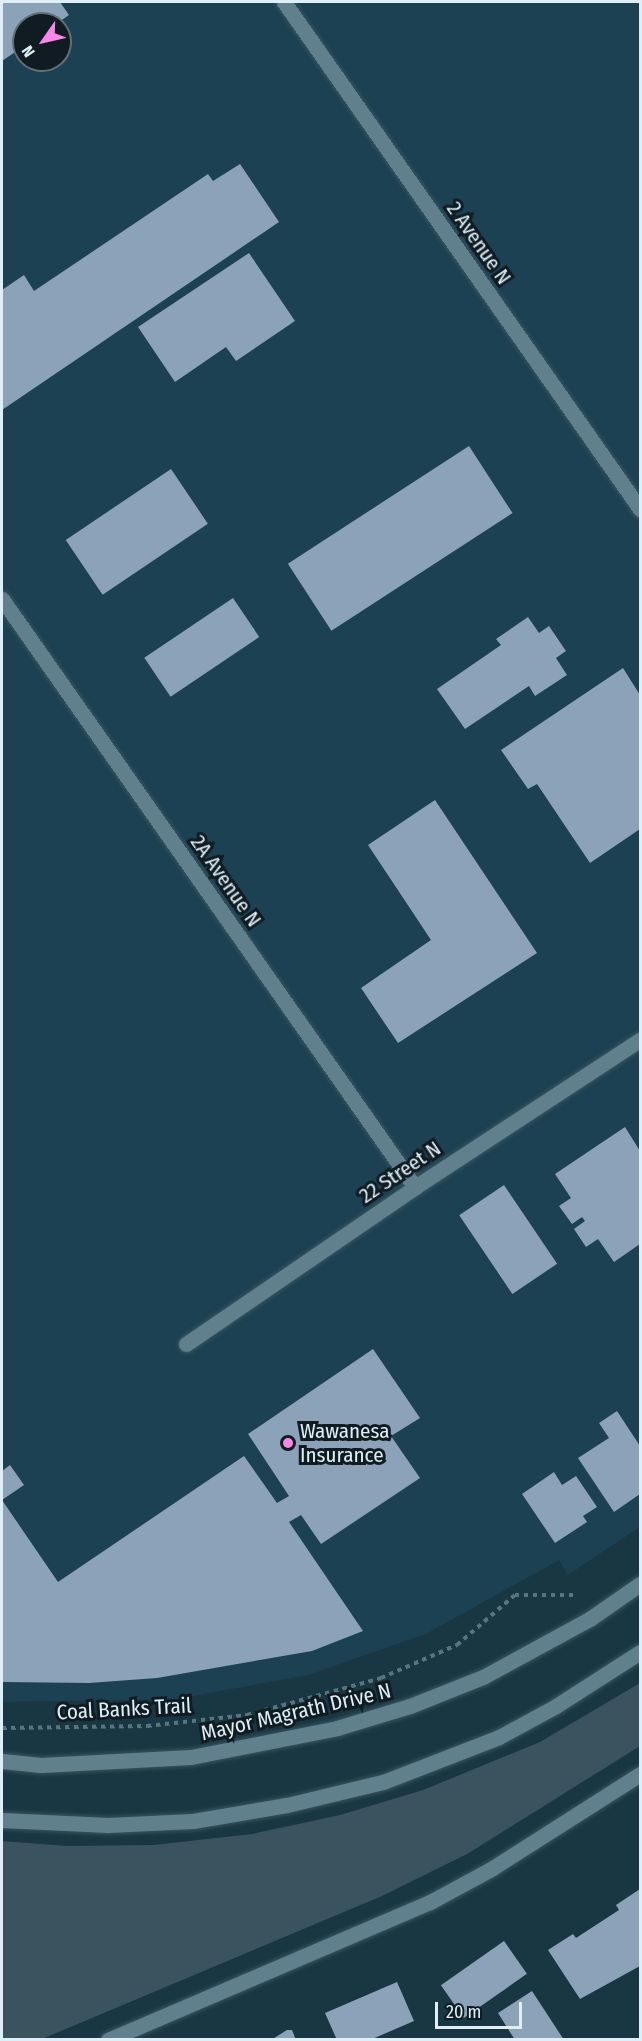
<!DOCTYPE html>
<style>
body{margin:0}
#map{position:relative;width:642px;height:2041px;overflow:hidden;background:#193743;font-family:"Fira Sans Condensed",sans-serif}
div>[style]{position:absolute}
.built>*{inset:0;background:#1b4152}
.green>*{inset:0;background:#3a535e}
.building>*{inset:0;background:#8ca2b8;transform-origin:0 0}
.path>*{height:4px;margin-top:-2px;transform-origin:0;background:repeating-linear-gradient(90deg,#5a747f 0 4.5px,transparent 0 9px)}
.roads{filter:drop-shadow(0 0 2px #3a545f) drop-shadow(0 0 2px #3a545f)}
.minor>*{height:15px;margin:-7.5px;padding:0 7.5px;transform-origin:7.5px;border-radius:7.5px;background:#61808e}
.tertiary>*{height:15px;margin:-7.5px;padding:0 7.5px;transform-origin:7.5px;border-radius:7.5px;background:#61808e}
.secondary>*{height:15px;margin:-7.5px;padding:0 7.5px;transform-origin:7.5px;border-radius:7.5px;background:#61808e}
.dots>*{width:16px;height:16px;translate:-50% -50%;box-sizing:border-box;border:3px solid #101c22;border-radius:50%}
span{translate:-50% -50%;white-space:nowrap;text-align:center;line-height:1.15;-webkit-text-stroke:6px #101c22;paint-order:stroke}
.street-label{font-size:21px;color:#deeff7}
.poi-label{font-size:21px;color:#deeff7}
.left{translate:0 -50%;text-align:left}
.frame{position:absolute;inset:0;border:3px solid #deeff7;pointer-events:none}
.north{position:absolute;left:12px;top:12px;width:60px;height:60px;box-sizing:border-box;background:#101c22;border:2px solid #627077;border-radius:50%;rotate:236deg;font-size:16px;font-weight:700;line-height:24px;text-align:center;color:#deeff7}
.north::after{content:'';display:block;margin:auto;width:21px;height:27px;background:#fa87e7;clip-path:polygon(50% 0,100% 100%,50% 72%,0 100%)}
.scale{position:absolute;left:435px;top:2002px;width:87px;height:27px;box-sizing:border-box;border:3px solid #deeff7;border-top:0;padding-left:8px;font-size:18px;line-height:21px;white-space:nowrap;color:#deeff7;-webkit-text-stroke:4px #101c22;paint-order:stroke}
</style>
<div id="map">
<div class="built">
<div style="clip-path:polygon(evenodd,2px 2px,640px 2px,640px 1527px,568px 1575px,559px 1560px,426px 1634px,308px 1675px,176px 1699px,2px 1702px,2px 2px,24px 24px,60px 24px,60px 60px,24px 60px,24px 24px)"></div>
</div>
<div class="green">
<div style="clip-path:polygon(640px 1683px,640px 1746px,467px 1854px,382px 1896px,42px 2039px,2px 2039px,2px 1841px,67px 1846px,154px 1845px,252px 1834px,340px 1815px,423px 1790px,540px 1742px)"></div>
</div>
<div class="building">
<div style="clip-path:polygon(2px 2px,60px 2px,69px 15px,56px 24px,24px 24px,24px 46px,2px 61px)"></div>
<div style="clip-path:polygon(240px 164px,279px 222px,2px 410px,2px 290px,24px 275px,34px 291px,208px 174px,213px 181px)"></div>
<div style="clip-path:polygon(249px 253px,295px 321px,236px 361px,226px 347px,175px 382px,138px 327px)"></div>
<div style="left:469px;top:446px;width:80px;height:216px;rotate:57deg"></div>
<div style="left:171px;top:469px;width:66px;height:127px;rotate:56deg"></div>
<div style="left:233px;top:598px;width:47px;height:107px;rotate:56deg"></div>
<div style="clip-path:polygon(528px 617px,539px 633px,549px 626px,566px 651px,556px 658px,567px 675px,535px 696px,529px 686px,465px 729px,437px 689px,501px 645px,496px 639px)"></div>
<div style="clip-path:polygon(623px 668px,640px 695px,640px 829px,590px 863px,537px 784px,528px 789px,501px 750px)"></div>
<div style="clip-path:polygon(435px 800px,537px 953px,398px 1043px,361px 988px,431px 940px,368px 845px)"></div>
<div style="clip-path:polygon(625px 1127px,640px 1151px,640px 1244px,614px 1262px,598px 1239px,586px 1247px,574px 1229px,585px 1221px,582px 1217px,572px 1224px,559px 1206px,571px 1198px,555px 1174px)"></div>
<div style="left:504px;top:1185px;width:95px;height:54px;rotate:56deg"></div>
<div style="clip-path:polygon(373px 1349px,420px 1418px,391px 1436px,420px 1478px,321px 1544px,301px 1515px,289px 1522px,363px 1631px,312px 1651px,157px 1678px,89px 1683px,2px 1682px,2px 1471px,10px 1465px,24px 1485px,2px 1500px,58px 1582px,244px 1456px,277px 1503px,289px 1496px,248px 1434px)"></div>
<div style="clip-path:polygon(617px 1411px,640px 1446px,640px 1494px,614px 1512px,578px 1458px,609px 1438px,599px 1423px)"></div>
<div style="clip-path:polygon(554px 1472px,562px 1485px,576px 1476px,597px 1507px,583px 1516px,587px 1522px,555px 1543px,522px 1494px)"></div>
<div style="clip-path:polygon(640px 1889px,640px 1966px,580px 1999px,548px 1950px,573px 1934px,576px 1938px,619px 1910px,616px 1905px)"></div>
<div style="left:504px;top:1941px;width:40px;height:77px;rotate:55deg"></div>
<div style="clip-path:polygon(397px 1982px,414px 2021px,370px 2040px,337px 2040px,325px 2013px)"></div>
<div style="clip-path:polygon(532px 1991px,564px 2040px,515px 2040px,498px 2013px)"></div>
<div style="clip-path:polygon(287px 2030px,292px 2030px,296px 2040px,271px 2040px)"></div>
</div>
<div class="path">
<div style="left:2px;top:1728px;width:145px;rotate:-0.8deg"></div>
<div style="left:147px;top:1726px;width:101px;rotate:-6.3deg"></div>
<div style="left:247px;top:1715px;width:139px;rotate:-15.4deg"></div>
<div style="left:381px;top:1678px;width:83px;rotate:-23.5deg"></div>
<div style="left:457px;top:1645px;width:77px;rotate:-40.8deg"></div>
<div style="left:515px;top:1595px;width:61px"></div>
</div>
<div class="roads">
<div class="minor">
<div style="left:2px;top:599px;width:719px;rotate:54.92deg"></div>
<div style="left:186px;top:1344px;width:278px;rotate:-34.4deg"></div>
<div style="left:415px;top:1187px;width:269px;rotate:-33.2deg"></div>
<div style="left:108px;top:2040px;width:350px;rotate:-23.2deg"></div>
<div style="left:430px;top:1902px;width:69px;rotate:-28.4deg"></div>
<div style="left:491px;top:1869px;width:177px;rotate:-32.5deg"></div>
</div>
<div class="tertiary">
<div style="left:284px;top:2px;width:620px;rotate:54.92deg"></div>
</div>
<div class="secondary">
<div style="left:2px;top:1761px;width:39px;rotate:6deg"></div>
<div style="left:41px;top:1765px;width:150px;rotate:-3.1deg"></div>
<div style="left:191px;top:1757px;width:149px;rotate:-11.2deg"></div>
<div style="left:337px;top:1728px;width:76px;rotate:-16.8deg"></div>
<div style="left:410px;top:1706px;width:79px;rotate:-21.7deg"></div>
<div style="left:483px;top:1677px;width:123px;rotate:-28.6deg"></div>
<div style="left:591px;top:1618px;width:60px;rotate:-34.8deg"></div>
<div style="left:2px;top:1820px;width:106px;rotate:2.7deg"></div>
<div style="left:108px;top:1825px;width:85px;rotate:-2.7deg"></div>
<div style="left:193px;top:1821px;width:95px;rotate:-9.7deg"></div>
<div style="left:287px;top:1805px;width:99px;rotate:-13.5deg"></div>
<div style="left:383px;top:1782px;width:124px;rotate:-21.2deg"></div>
<div style="left:499px;top:1737px;width:65px;rotate:-28.5deg"></div>
<div style="left:556px;top:1706px;width:100px;rotate:-32.7deg"></div>
</div>
</div>
<div class="dots">
<div style="left:288px;top:1443px;background:#fa87e7"></div>
</div>
<div class="street-label">
<span style="left:479px;top:243px;rotate:55deg">2 Avenue N</span>
<span style="left:226px;top:881px;rotate:55deg">2A Avenue N</span>
<span style="left:400px;top:1172px;rotate:-34deg">22 Street N</span>
<span style="left:124px;top:1709px;rotate:-3deg">Coal Banks Trail</span>
<span style="left:296px;top:1712px;rotate:-13deg">Mayor Magrath Drive N</span>
</div>
<div class="poi-label">
<span class="left" style="left:300px;top:1443px">Wawanesa<br>Insurance</span>
</div>
<div class="frame"></div>
<div class="north">N</div>
<div class="scale">20 m</div>
</div>
